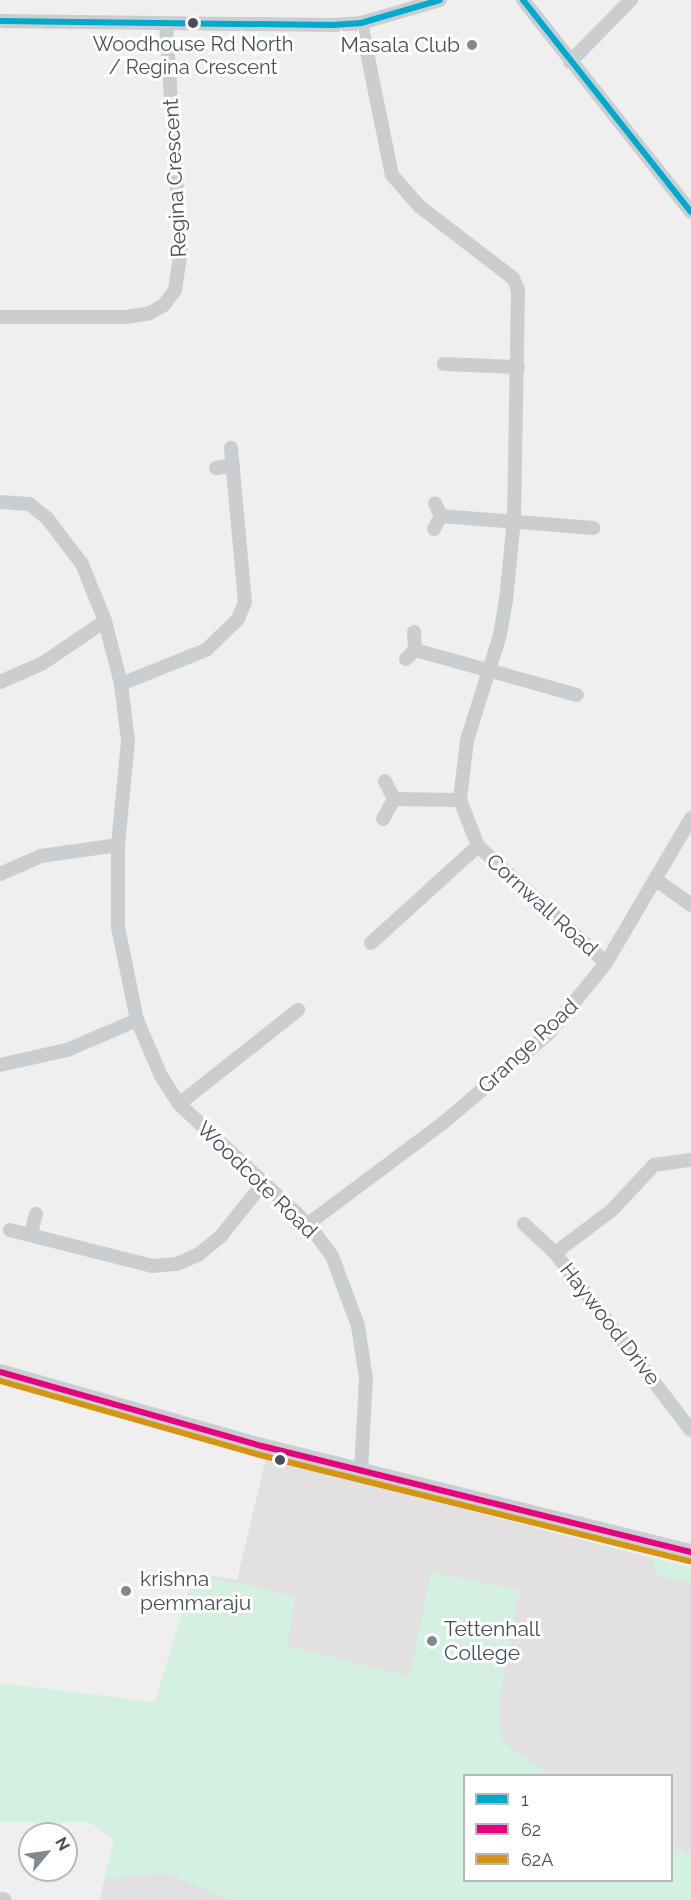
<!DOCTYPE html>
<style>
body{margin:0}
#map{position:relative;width:691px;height:1900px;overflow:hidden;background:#f0efef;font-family:Raleway,sans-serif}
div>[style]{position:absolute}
.education>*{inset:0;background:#e2e0e1}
.green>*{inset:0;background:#d3f0e0}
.minor>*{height:14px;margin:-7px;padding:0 7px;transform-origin:7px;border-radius:7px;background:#cbced0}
.tertiary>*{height:16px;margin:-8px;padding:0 8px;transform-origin:8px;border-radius:8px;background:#cbced0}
.bus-1>*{height:6px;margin:-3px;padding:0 3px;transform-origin:3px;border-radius:3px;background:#00a9ce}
.bus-2>*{height:6px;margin:-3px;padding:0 3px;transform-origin:3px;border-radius:3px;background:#e5007d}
.bus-3>*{height:6px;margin:-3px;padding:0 3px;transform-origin:3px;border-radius:3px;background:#d49513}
.dots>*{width:16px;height:16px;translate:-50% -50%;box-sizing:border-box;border:3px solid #fff;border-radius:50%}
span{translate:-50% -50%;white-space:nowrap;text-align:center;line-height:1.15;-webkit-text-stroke:6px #fff;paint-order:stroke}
.bus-label{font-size:20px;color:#46505d}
.poi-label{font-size:21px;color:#46505d}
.right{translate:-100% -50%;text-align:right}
.left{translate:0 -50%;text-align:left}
.street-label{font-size:21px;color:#46505d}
.legend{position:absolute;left:463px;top:1774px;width:210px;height:108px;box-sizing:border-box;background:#fff;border:2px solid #b5b9be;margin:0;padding:8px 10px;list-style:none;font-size:18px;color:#46505d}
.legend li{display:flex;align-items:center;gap:12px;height:30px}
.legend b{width:30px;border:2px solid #b5b9be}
.north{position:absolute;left:18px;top:1822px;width:60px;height:60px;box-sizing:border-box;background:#fff;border:2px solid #b5b9be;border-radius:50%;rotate:61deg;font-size:16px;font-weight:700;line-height:24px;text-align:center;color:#46505d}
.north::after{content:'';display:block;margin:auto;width:21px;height:27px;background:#828890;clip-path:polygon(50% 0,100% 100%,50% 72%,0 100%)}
</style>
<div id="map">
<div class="education">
<div style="clip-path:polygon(evenodd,266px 1458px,691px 1568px,691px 1900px,99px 1900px,194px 1573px,237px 1580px,266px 1458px,464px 1776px,672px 1776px,672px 1880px,464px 1880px,464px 1776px)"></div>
</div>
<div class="green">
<div style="clip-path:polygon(653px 1559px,691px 1568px,691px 1583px,655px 1575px)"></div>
<div style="clip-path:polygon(431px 1572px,520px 1590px,500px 1694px,501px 1741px,550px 1775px,464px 1776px,464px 1880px,672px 1880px,672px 1846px,691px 1853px,691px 1900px,233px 1900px,164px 1873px,104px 1880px,114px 1840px,89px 1822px,0 1822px,0 1683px,155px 1702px,194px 1573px,295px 1596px,288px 1646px,410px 1676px)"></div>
</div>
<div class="minor">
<div style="left:523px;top:0;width:270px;rotate:51.6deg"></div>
<div style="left:0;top:21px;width:333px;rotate:0.7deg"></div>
<div style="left:333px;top:25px;width:28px;rotate:-4deg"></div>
<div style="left:361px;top:23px;width:82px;rotate:-16.2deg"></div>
<div style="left:361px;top:23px;width:155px;rotate:78.5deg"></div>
<div style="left:392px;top:175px;width:41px;rotate:48.9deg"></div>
<div style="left:419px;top:206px;width:118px;rotate:37.5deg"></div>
<div style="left:513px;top:278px;width:13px;rotate:67deg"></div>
<div style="left:518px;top:290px;width:229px;rotate:91deg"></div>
<div style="left:514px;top:519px;width:81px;rotate:95.6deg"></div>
<div style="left:506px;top:600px;width:36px;rotate:100deg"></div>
<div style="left:500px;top:635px;width:110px;rotate:107.4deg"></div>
<div style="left:467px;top:740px;width:60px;rotate:96.7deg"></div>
<div style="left:460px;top:800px;width:49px;rotate:68.6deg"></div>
<div style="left:478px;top:846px;width:173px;rotate:42.4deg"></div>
<div style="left:570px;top:62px;width:87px;rotate:-45.5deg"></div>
<div style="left:0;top:317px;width:126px"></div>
<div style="left:126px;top:317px;width:24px;rotate:-9deg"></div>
<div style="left:150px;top:313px;width:16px;rotate:-30deg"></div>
<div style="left:164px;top:305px;width:19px;rotate:-54deg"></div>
<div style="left:175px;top:290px;width:40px;rotate:-81.5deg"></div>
<div style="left:181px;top:250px;width:225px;rotate:-93.8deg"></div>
<div style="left:444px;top:364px;width:74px;rotate:2.3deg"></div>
<div style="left:216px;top:468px;width:17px;rotate:-10deg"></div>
<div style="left:0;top:502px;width:29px;rotate:4deg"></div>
<div style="left:29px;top:504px;width:23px;rotate:38deg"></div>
<div style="left:47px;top:518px;width:58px;rotate:52.7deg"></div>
<div style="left:82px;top:564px;width:61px;rotate:68deg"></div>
<div style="left:105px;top:621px;width:65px;rotate:75.7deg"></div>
<div style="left:121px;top:684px;width:57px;rotate:83deg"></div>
<div style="left:128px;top:741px;width:104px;rotate:95.5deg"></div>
<div style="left:118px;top:845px;width:82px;rotate:90deg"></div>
<div style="left:118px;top:927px;width:95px;rotate:78.5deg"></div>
<div style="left:137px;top:1020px;width:61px;rotate:66.8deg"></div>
<div style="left:161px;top:1076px;width:33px;rotate:57deg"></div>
<div style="left:179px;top:1104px;width:176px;rotate:42.9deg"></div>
<div style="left:308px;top:1224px;width:40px;rotate:53deg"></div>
<div style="left:332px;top:1256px;width:75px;rotate:69.6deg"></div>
<div style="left:358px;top:1326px;width:53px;rotate:81.3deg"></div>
<div style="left:366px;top:1378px;width:91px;rotate:93.1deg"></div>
<div style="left:441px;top:516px;width:153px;rotate:4.5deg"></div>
<div style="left:434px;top:529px;width:15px;rotate:-62deg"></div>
<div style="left:441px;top:516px;width:14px;rotate:-115deg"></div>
<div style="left:415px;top:650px;width:168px;rotate:15.5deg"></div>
<div style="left:406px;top:659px;width:13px;rotate:-45deg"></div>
<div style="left:415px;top:650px;width:18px;rotate:-93deg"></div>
<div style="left:0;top:682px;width:47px;rotate:-23.8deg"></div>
<div style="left:43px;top:663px;width:75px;rotate:-34.1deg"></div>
<div style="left:121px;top:684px;width:92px;rotate:-21.8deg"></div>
<div style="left:206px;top:650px;width:45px;rotate:-44.1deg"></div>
<div style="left:238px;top:619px;width:18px;rotate:-68deg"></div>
<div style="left:245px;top:602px;width:155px;rotate:-95.2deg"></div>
<div style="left:394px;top:799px;width:66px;rotate:0.9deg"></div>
<div style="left:383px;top:819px;width:23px;rotate:-61deg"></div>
<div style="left:394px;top:799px;width:20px;rotate:-117deg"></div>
<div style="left:0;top:874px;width:45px;rotate:-23.7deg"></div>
<div style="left:41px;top:856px;width:78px;rotate:-8.1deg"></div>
<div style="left:655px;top:879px;width:44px;rotate:35.8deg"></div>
<div style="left:371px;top:943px;width:144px;rotate:-42.2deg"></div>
<div style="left:0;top:1065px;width:69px;rotate:-12.6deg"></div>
<div style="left:67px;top:1050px;width:76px;rotate:-23.2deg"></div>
<div style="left:179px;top:1104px;width:152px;rotate:-38.3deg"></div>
<div style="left:308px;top:1224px;width:169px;rotate:-36.8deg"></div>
<div style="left:443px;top:1123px;width:139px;rotate:-40.3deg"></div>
<div style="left:549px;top:1033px;width:90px;rotate:-50.8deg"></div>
<div style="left:606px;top:963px;width:168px;rotate:-59.6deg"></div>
<div style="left:524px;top:1224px;width:42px;rotate:43.1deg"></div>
<div style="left:555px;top:1253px;width:223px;rotate:52.5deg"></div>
<div style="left:10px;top:1230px;width:146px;rotate:14.2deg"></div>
<div style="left:152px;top:1266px;width:25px;rotate:-5deg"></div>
<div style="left:177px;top:1264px;width:24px;rotate:-24deg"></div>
<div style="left:199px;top:1254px;width:28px;rotate:-39deg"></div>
<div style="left:221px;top:1236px;width:69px;rotate:-51.5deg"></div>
<div style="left:31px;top:1233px;width:20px;rotate:-75deg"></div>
<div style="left:555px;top:1253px;width:71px;rotate:-37deg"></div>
<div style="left:612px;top:1210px;width:62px;rotate:-47deg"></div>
<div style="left:654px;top:1165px;width:37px;rotate:-8deg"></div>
<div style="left:3px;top:1899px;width:2px;rotate:27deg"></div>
</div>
<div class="tertiary">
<div style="left:0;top:1372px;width:272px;rotate:15.8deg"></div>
<div style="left:262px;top:1446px;width:442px;rotate:13.9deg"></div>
</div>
<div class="bus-1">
<div style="left:523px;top:0;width:270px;rotate:51.6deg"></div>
<div style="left:0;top:21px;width:333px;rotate:0.7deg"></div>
<div style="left:333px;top:25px;width:28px;rotate:-4deg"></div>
<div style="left:361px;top:23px;width:82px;rotate:-16.2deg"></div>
</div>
<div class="bus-2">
<div style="left:0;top:1372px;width:272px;rotate:15.8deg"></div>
<div style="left:262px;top:1446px;width:442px;rotate:13.9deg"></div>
</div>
<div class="bus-3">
<div style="left:0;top:1381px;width:270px;rotate:15.9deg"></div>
<div style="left:260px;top:1455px;width:442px;rotate:13.9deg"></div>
</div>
<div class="dots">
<div style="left:193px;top:23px;background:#46505d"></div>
<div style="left:472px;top:45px;background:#828890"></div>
<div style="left:280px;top:1460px;background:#46505d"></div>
<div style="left:126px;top:1591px;background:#828890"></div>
<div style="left:432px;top:1641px;background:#828890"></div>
</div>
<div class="bus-label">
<span style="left:193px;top:56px">Woodhouse Rd North<br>/ Regina Crescent</span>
</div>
<div class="poi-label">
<span class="right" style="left:460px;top:45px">Masala Club</span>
<span class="left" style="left:140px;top:1591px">krishna<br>pemmaraju</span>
<span class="left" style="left:444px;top:1641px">Tettenhall<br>College</span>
</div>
<div class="street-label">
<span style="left:175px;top:178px;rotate:-93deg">Regina Crescent</span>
<span style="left:542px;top:905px;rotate:42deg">Cornwall Road</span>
<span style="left:528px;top:1046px;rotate:-43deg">Grange Road</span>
<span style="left:257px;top:1180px;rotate:44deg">Woodcote Road</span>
<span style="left:610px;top:1324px;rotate:52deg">Haywood Drive</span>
</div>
<ul class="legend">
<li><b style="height:8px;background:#00a9ce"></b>1</li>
<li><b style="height:8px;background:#e5007d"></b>62</li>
<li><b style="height:8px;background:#d49513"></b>62A</li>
</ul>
<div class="north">N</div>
</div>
